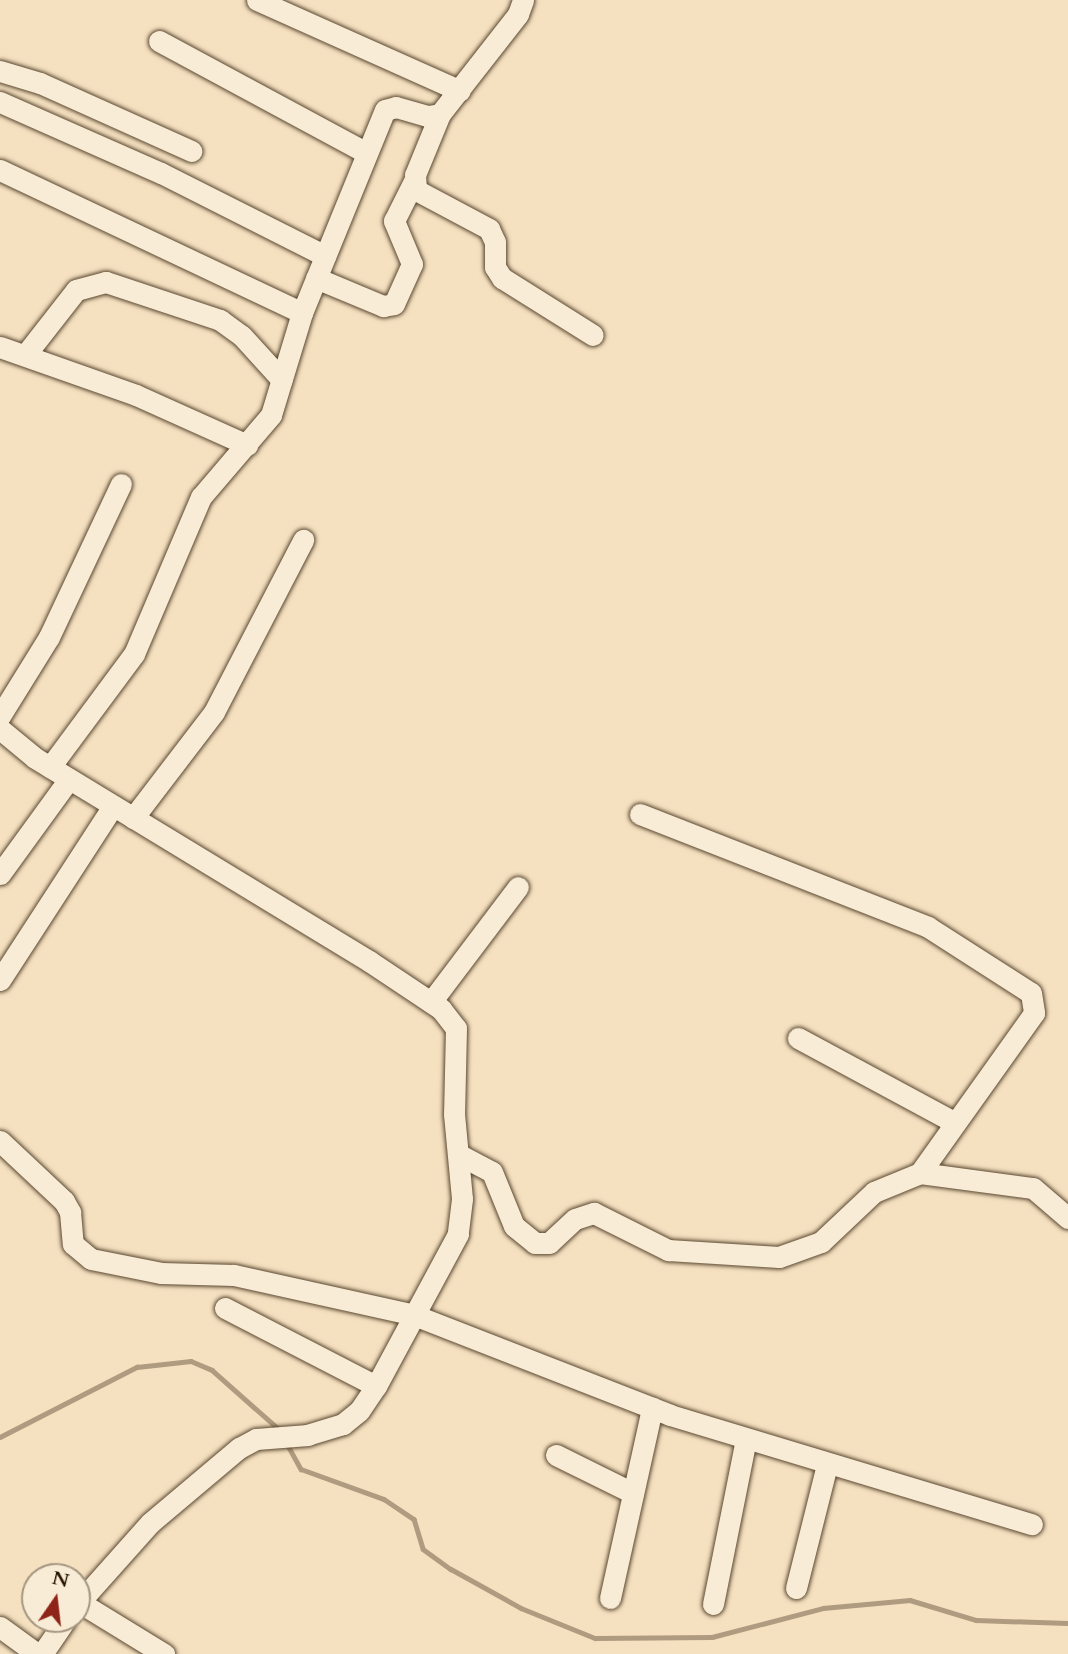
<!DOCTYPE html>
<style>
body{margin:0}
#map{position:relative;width:1068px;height:1654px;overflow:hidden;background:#f5e1c0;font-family:Cardo,serif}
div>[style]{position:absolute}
.stream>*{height:4.5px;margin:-2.25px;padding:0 2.25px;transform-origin:2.25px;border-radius:2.25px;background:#af9b7f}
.roads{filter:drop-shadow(0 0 2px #5a4730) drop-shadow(0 0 2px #5a4730)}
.minor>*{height:21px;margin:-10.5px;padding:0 10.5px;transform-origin:10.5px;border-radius:10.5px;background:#f8ecd6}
span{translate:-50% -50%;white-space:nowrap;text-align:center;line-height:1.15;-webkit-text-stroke:5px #f8ecd6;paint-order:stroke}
.north{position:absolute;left:21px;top:1563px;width:70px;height:70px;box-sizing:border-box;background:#f8ecd6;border:2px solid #a49680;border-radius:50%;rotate:14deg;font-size:19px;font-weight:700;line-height:28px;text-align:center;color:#261400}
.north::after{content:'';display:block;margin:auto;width:24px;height:32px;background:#8f2418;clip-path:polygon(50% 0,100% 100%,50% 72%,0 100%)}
</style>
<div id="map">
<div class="stream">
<div style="left:0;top:1437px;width:154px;rotate:-27.1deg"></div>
<div style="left:137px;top:1367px;width:54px;rotate:-6.3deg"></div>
<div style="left:191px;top:1361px;width:23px;rotate:23deg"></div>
<div style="left:212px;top:1370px;width:92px;rotate:41.5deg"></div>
<div style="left:286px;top:1442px;width:31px;rotate:61deg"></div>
<div style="left:301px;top:1469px;width:88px;rotate:19.9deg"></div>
<div style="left:384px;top:1499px;width:36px;rotate:34deg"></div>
<div style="left:414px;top:1519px;width:31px;rotate:73deg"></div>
<div style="left:423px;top:1549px;width:34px;rotate:36deg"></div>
<div style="left:451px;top:1569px;width:80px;rotate:29.1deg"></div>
<div style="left:521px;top:1608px;width:80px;rotate:22.1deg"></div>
<div style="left:595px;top:1638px;width:117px;rotate:-0.5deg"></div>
<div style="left:712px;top:1637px;width:115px;rotate:-14.6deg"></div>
<div style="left:823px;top:1608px;width:87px;rotate:-5.3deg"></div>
<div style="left:910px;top:1600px;width:69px;rotate:16.9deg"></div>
<div style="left:976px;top:1620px;width:92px;rotate:1.9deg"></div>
</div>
<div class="roads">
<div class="minor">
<div style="left:257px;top:0;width:222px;rotate:24.1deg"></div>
<div style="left:159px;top:41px;width:236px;rotate:28.3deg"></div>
<div style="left:0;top:71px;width:42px;rotate:16.7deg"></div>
<div style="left:40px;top:83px;width:166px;rotate:24.2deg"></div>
<div style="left:0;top:102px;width:176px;rotate:23.8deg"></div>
<div style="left:161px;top:173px;width:184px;rotate:26.8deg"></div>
<div style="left:440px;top:114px;width:66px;rotate:112.3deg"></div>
<div style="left:415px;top:175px;width:15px;rotate:86deg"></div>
<div style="left:416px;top:190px;width:83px;rotate:28.1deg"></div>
<div style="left:489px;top:229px;width:14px;rotate:65deg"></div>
<div style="left:495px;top:242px;width:25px;rotate:90deg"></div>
<div style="left:495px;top:267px;width:13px;rotate:58deg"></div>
<div style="left:502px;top:278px;width:107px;rotate:32.1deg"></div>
<div style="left:0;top:170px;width:334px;rotate:25.3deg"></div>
<div style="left:316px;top:278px;width:73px;rotate:22.7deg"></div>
<div style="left:383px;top:306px;width:11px;rotate:-10deg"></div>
<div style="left:394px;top:304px;width:44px;rotate:-65.8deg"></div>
<div style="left:412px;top:264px;width:47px;rotate:-112.7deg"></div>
<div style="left:394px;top:221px;width:45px;rotate:-63.4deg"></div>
<div style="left:0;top:347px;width:144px;rotate:19.4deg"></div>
<div style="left:136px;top:395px;width:122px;rotate:24.2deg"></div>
<div style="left:26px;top:354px;width:81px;rotate:-52deg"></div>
<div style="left:76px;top:290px;width:31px;rotate:-15deg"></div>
<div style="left:106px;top:282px;width:120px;rotate:18.4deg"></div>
<div style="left:220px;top:320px;width:27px;rotate:36deg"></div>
<div style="left:242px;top:336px;width:59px;rotate:47.7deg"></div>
<div style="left:0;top:716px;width:93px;rotate:-58.2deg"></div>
<div style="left:49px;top:637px;width:169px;rotate:-64.8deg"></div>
<div style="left:0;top:729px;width:45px;rotate:39.6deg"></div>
<div style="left:35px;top:758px;width:391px;rotate:31.3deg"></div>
<div style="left:369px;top:961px;width:87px;rotate:33.7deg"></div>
<div style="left:441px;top:1009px;width:24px;rotate:52deg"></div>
<div style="left:456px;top:1028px;width:86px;rotate:91.3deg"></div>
<div style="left:454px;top:1114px;width:85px;rotate:84.6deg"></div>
<div style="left:462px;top:1199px;width:35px;rotate:97deg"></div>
<div style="left:458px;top:1234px;width:173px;rotate:118.3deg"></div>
<div style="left:376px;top:1386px;width:30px;rotate:124deg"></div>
<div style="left:359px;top:1411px;width:21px;rotate:141deg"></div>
<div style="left:343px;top:1424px;width:37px;rotate:163deg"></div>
<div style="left:308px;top:1435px;width:52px;rotate:175.6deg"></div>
<div style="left:256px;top:1439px;width:19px;rotate:152deg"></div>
<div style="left:239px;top:1448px;width:116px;rotate:139.9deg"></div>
<div style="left:150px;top:1523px;width:110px;rotate:131.7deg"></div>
<div style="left:50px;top:767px;width:141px;rotate:-53.4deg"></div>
<div style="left:134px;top:654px;width:171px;rotate:-66.9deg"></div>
<div style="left:201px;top:497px;width:108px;rotate:-49.5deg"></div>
<div style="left:271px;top:415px;width:107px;rotate:-73.1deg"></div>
<div style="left:302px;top:313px;width:219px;rotate:-67.8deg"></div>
<div style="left:385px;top:110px;width:11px;rotate:-15deg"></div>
<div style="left:396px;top:107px;width:33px;rotate:16deg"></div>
<div style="left:428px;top:116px;width:12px;rotate:-9deg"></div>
<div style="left:440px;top:114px;width:127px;rotate:-52deg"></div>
<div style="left:518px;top:14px;width:15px;rotate:-70deg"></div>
<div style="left:640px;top:814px;width:309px;rotate:21.4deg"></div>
<div style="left:928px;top:927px;width:122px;rotate:32.7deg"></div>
<div style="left:1031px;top:993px;width:20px;rotate:81deg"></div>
<div style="left:1034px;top:1013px;width:196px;rotate:125.5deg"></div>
<div style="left:133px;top:818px;width:133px;rotate:-52.6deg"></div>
<div style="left:214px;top:712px;width:194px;rotate:-62.6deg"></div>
<div style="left:0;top:874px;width:117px;rotate:-54deg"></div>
<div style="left:0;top:980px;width:207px;rotate:-57deg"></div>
<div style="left:431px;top:1002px;width:144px;rotate:-52.9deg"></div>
<div style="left:798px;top:1038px;width:177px;rotate:28.3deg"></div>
<div style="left:0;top:1141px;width:88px;rotate:43.2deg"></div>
<div style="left:64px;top:1201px;width:13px;rotate:61deg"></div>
<div style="left:70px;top:1212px;width:32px;rotate:85deg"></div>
<div style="left:73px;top:1244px;width:23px;rotate:40deg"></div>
<div style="left:91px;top:1259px;width:71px;rotate:11.3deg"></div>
<div style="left:161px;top:1273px;width:73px;rotate:1.6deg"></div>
<div style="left:234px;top:1275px;width:184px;rotate:12.5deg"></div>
<div style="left:414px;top:1315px;width:275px;rotate:21.3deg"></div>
<div style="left:670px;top:1415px;width:378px;rotate:16.8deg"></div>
<div style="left:458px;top:1154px;width:38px;rotate:28deg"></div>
<div style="left:492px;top:1172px;width:58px;rotate:67.8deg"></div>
<div style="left:514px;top:1226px;width:27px;rotate:39deg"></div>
<div style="left:535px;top:1243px;width:14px"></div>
<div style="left:549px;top:1243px;width:35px;rotate:-43deg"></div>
<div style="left:575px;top:1219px;width:20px;rotate:-18deg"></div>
<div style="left:594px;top:1213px;width:83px;rotate:26.6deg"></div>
<div style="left:668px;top:1250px;width:111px;rotate:3.6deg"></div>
<div style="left:779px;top:1257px;width:45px;rotate:-19.7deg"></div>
<div style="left:821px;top:1242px;width:73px;rotate:-43.3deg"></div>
<div style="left:874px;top:1192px;width:50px;rotate:-22.4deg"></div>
<div style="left:920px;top:1173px;width:114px;rotate:7.6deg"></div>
<div style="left:1033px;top:1188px;width:46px;rotate:40.6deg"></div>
<div style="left:225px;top:1308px;width:170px;rotate:27.3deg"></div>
<div style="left:556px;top:1455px;width:86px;rotate:26.3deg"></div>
<div style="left:796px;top:1588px;width:127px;rotate:-75.9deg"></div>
<div style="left:610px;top:1598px;width:195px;rotate:-77.5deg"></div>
<div style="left:79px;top:1602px;width:100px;rotate:31.5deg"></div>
<div style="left:713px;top:1604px;width:168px;rotate:-78.7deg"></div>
<div style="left:0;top:1627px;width:46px;rotate:36.1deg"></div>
<div style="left:42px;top:1654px;width:42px;rotate:-55.6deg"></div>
</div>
</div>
<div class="north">N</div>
</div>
